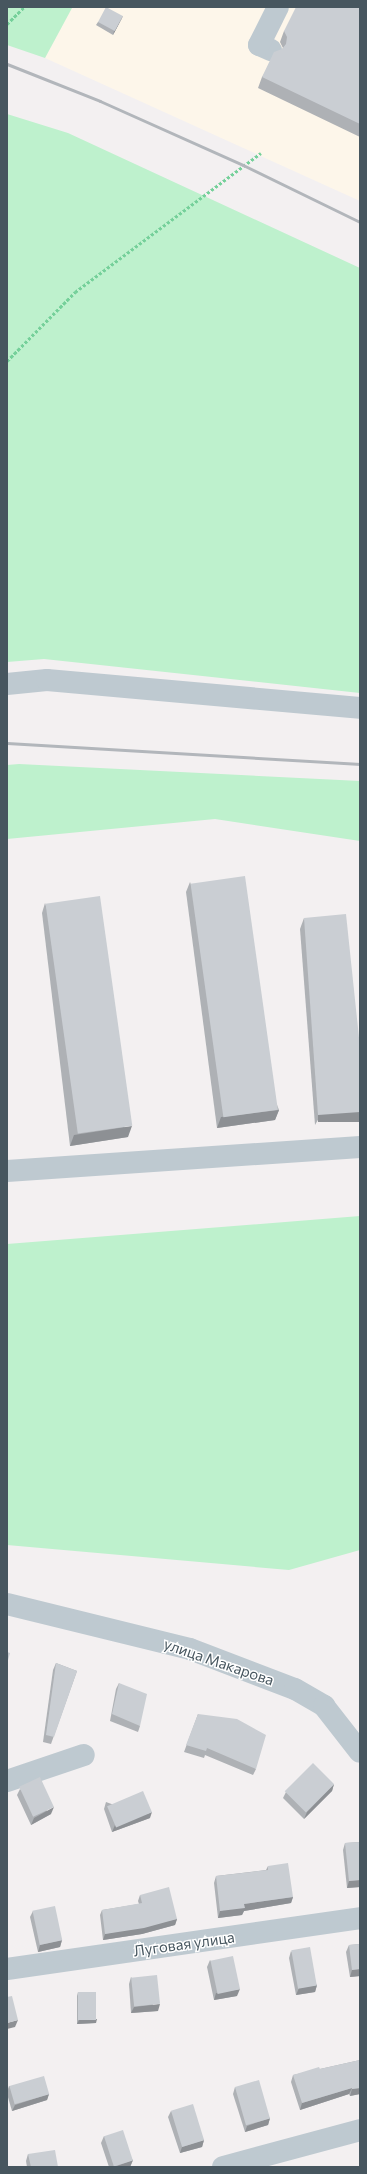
<!DOCTYPE html>
<meta charset="utf-8">
<style>
body{margin:0}
#map{position:relative;width:367px;height:2174px;overflow:hidden;background:#f3f0f1;font-family:Commissioner,sans-serif}
div>[style]{position:absolute}
.commercial>*{inset:0;background:#fdf6ea}
.green>*{inset:0;background:#bef1cd}
.path>*{height:2.5px;margin-top:-1.25px;transform-origin:0;background:repeating-linear-gradient(90deg,#75d09a 0 3px,transparent 0 5px)}
.minor>*{height:22px;margin:-11px;padding:0 11px;transform-origin:11px;border-radius:11px;background:#bec9d0}
.rail>*{height:3px;margin:-1.5px;padding:0 1.5px;transform-origin:1.5px;border-radius:1.5px;background:#b2b6bb}
.wall>*{inset:0;background:#aeb1b5}
.shaded-wall>*{inset:0;background:#8d9094;transform-origin:0 0}
.building>*{inset:0;background:#caced3;transform-origin:0 0}
span{translate:-50% -50%;white-space:nowrap;text-align:center;line-height:1.15;-webkit-text-stroke:3px #fff;paint-order:stroke}
.street-label{font-size:15px;color:#47565f}
.frame{position:absolute;inset:0;border:8px solid #47565f;pointer-events:none}
</style>
<div id="map">
<div class="commercial">
<div style="clip-path:polygon(72px 7px,360px 7px,360px 201px,45px 58px)"></div>
</div>
<div class="green">
<div style="clip-path:polygon(7px 7px,68px 7px,72px 8px,45px 58px,7px 45px)"></div>
<div style="clip-path:polygon(7px 114px,68px 133px,360px 268px,360px 693px,44px 659px,7px 662px)"></div>
<div style="clip-path:polygon(19px 764px,360px 781px,360px 841px,215px 819px,7px 839px,7px 765px)"></div>
<div style="clip-path:polygon(360px 1216px,360px 1550px,289px 1570px,7px 1545px,7px 1244px)"></div>
</div>
<div class="path">
<div style="left:7px;top:24px;width:24px;rotate:-45deg"></div>
<div style="left:7px;top:361px;width:97px;rotate:-45.4deg"></div>
<div style="left:75px;top:292px;width:232px;rotate:-36.8deg"></div>
</div>
<div class="minor">
<div style="left:271px;top:50px;width:13px;rotate:-157deg"></div>
<div style="left:259px;top:45px;width:42px;rotate:-63.4deg"></div>
<div style="left:7px;top:684px;width:40px;rotate:-5.7deg"></div>
<div style="left:47px;top:680px;width:314px;rotate:5.1deg"></div>
<div style="left:7px;top:1171px;width:354px;rotate:-3.9deg"></div>
<div style="left:7px;top:1604px;width:188px;rotate:13.8deg"></div>
<div style="left:190px;top:1649px;width:112px;rotate:20.9deg"></div>
<div style="left:295px;top:1689px;width:34px;rotate:30deg"></div>
<div style="left:324px;top:1706px;width:58px;rotate:52deg"></div>
<div style="left:7px;top:1781px;width:81px;rotate:-18.7deg"></div>
<div style="left:7px;top:1969px;width:357px;rotate:-8.2deg"></div>
<div style="left:223px;top:2167px;width:142px;rotate:-15.1deg"></div>
</div>
<div class="rail">
<div style="left:7px;top:64px;width:100px;rotate:21.7deg"></div>
<div style="left:100px;top:101px;width:157px;rotate:24.1deg"></div>
<div style="left:243px;top:165px;width:130px;rotate:26deg"></div>
<div style="left:7px;top:743px;width:354px;rotate:3.4deg"></div>
</div>
<div class="wall">
<div style="clip-path:polygon(360px 7px,360px 137px,258px 88px,262px 77px,283px 48px,280px 42px,284px 31px)"></div>
<div style="clip-path:polygon(123px 16px,121px 20px,113px 35px,96px 25px,98px 22px)"></div>
<div style="clip-path:polygon(190px 882px,279px 1110px,275px 1120px,217px 1128px,186px 892px)"></div>
<div style="clip-path:polygon(45px 903px,128px 1137px,70px 1146px,42px 913px)"></div>
<div style="clip-path:polygon(304px 918px,360px 1047px,315px 1125px,300px 929px)"></div>
<div style="clip-path:polygon(56px 1663px,77px 1671px,51px 1744px,43px 1742px,53px 1670px)"></div>
<div style="clip-path:polygon(119px 1683px,140px 1726px,138px 1732px,110px 1721px,116px 1689px)"></div>
<div style="clip-path:polygon(198px 1714px,256px 1769px,253px 1775px,205px 1755px,204px 1758px,184px 1752px)"></div>
<div style="clip-path:polygon(334px 1784px,332px 1791px,304px 1819px,283px 1798px,286px 1792px)"></div>
<div style="clip-path:polygon(20px 1789px,51px 1814px,31px 1825px,17px 1795px)"></div>
<div style="clip-path:polygon(106px 1802px,150px 1818px,112px 1832px,104px 1809px)"></div>
<div style="clip-path:polygon(360px 1842px,360px 1887px,347px 1888px,343px 1850px,345px 1843px)"></div>
<div style="clip-path:polygon(268px 1866px,293px 1897px,291px 1903px,244px 1911px,242px 1915px,218px 1918px,214px 1883px,216px 1876px,266px 1870px)"></div>
<div style="clip-path:polygon(140px 1895px,177px 1919px,175px 1925px,142px 1934px,103px 1940px,100px 1915px,102px 1910px,139px 1904px,138px 1901px)"></div>
<div style="clip-path:polygon(33px 1911px,62px 1940px,60px 1947px,38px 1952px,30px 1917px)"></div>
<div style="clip-path:polygon(360px 1944px,360px 1976px,350px 1977px,346px 1952px,349px 1945px)"></div>
<div style="clip-path:polygon(291px 1951px,317px 1985px,315px 1992px,296px 1995px,289px 1958px)"></div>
<div style="clip-path:polygon(210px 1960px,237px 1996px,214px 2000px,207px 1967px)"></div>
<div style="clip-path:polygon(131px 1977px,158px 2011px,131px 2013px,129px 1984px)"></div>
<div style="clip-path:polygon(78px 1992px,96px 2023px,77px 2024px,77px 1996px)"></div>
<div style="clip-path:polygon(360px 2060px,360px 2094px,350px 2096px,349px 2094px,300px 2110px,291px 2082px,293px 2075px)"></div>
<div style="clip-path:polygon(9px 2086px,49px 2094px,47px 2100px,12px 2111px,7px 2094px,7px 2092px)"></div>
<div style="clip-path:polygon(235px 2087px,270px 2118px,268px 2125px,245px 2132px,233px 2094px)"></div>
<div style="clip-path:polygon(171px 2111px,204px 2140px,202px 2147px,180px 2153px,168px 2117px)"></div>
<div style="clip-path:polygon(104px 2136px,133px 2160px,130px 2167px,109px 2167px,101px 2143px)"></div>
<div style="clip-path:polygon(28px 2154px,58px 2167px,27px 2167px,26px 2161px)"></div>
</div>
<div class="shaded-wall">
<div style="clip-path:polygon(123px 16px,121px 20px,113px 35px,114px 31px)"></div>
<div style="clip-path:polygon(279px 1110px,275px 1120px,217px 1128px,221px 1117px)"></div>
<div style="left:360px;top:1112px;width:10px;height:42px;rotate:90deg"></div>
<div style="clip-path:polygon(132px 1126px,128px 1137px,70px 1146px,74px 1135px)"></div>
<div style="clip-path:polygon(334px 1784px,332px 1791px,304px 1819px,307px 1812px)"></div>
<div style="clip-path:polygon(54px 1807px,51px 1814px,31px 1825px,34px 1818px)"></div>
<div style="clip-path:polygon(152px 1812px,150px 1818px,112px 1832px,115px 1825px)"></div>
<div style="clip-path:polygon(360px 1880px,360px 1887px,347px 1888px,349px 1881px)"></div>
<div style="clip-path:polygon(293px 1897px,291px 1903px,244px 1911px,242px 1915px,218px 1918px,220px 1911px,244px 1904px)"></div>
<div style="clip-path:polygon(177px 1919px,175px 1925px,142px 1934px,103px 1940px,105px 1934px)"></div>
<div style="clip-path:polygon(62px 1940px,60px 1947px,38px 1952px,40px 1945px)"></div>
<div style="clip-path:polygon(360px 1969px,360px 1976px,350px 1977px,352px 1970px)"></div>
<div style="clip-path:polygon(317px 1985px,315px 1992px,296px 1995px,299px 1988px)"></div>
<div style="clip-path:polygon(240px 1989px,237px 1996px,214px 2000px,216px 1993px)"></div>
<div style="clip-path:polygon(160px 2004px,158px 2011px,131px 2013px,134px 2007px)"></div>
<div style="clip-path:polygon(97px 2019px,96px 2023px,77px 2024px,79px 2020px)"></div>
<div style="clip-path:polygon(18px 2020px,15px 2027px,7px 2029px,7px 2023px)"></div>
<div style="clip-path:polygon(352px 2088px,349px 2094px,300px 2110px,302px 2103px)"></div>
<div style="clip-path:polygon(360px 2088px,360px 2094px,350px 2096px,352px 2089px)"></div>
<div style="clip-path:polygon(49px 2094px,47px 2100px,12px 2111px,15px 2105px)"></div>
<div style="clip-path:polygon(270px 2118px,268px 2125px,245px 2132px,247px 2126px)"></div>
<div style="clip-path:polygon(204px 2140px,202px 2147px,180px 2153px,182px 2147px)"></div>
<div style="clip-path:polygon(133px 2160px,130px 2167px,114px 2167px)"></div>
</div>
<div class="building">
<div style="left:106px;top:7px;width:19px;height:17px;rotate:28deg"></div>
<div style="clip-path:polygon(296px 7px,360px 7px,360px 124px,262px 77px,274px 52px,282px 49px,286px 44px,287px 37px,284px 31px)"></div>
<div style="left:245px;top:876px;width:236px;height:55px;rotate:82deg"></div>
<div style="left:100px;top:896px;width:232px;height:55px;rotate:82deg"></div>
<div style="clip-path:polygon(346px 914px,360px 1047px,360px 1112px,318px 1115px,304px 918px)"></div>
<div style="clip-path:polygon(7px 1652px,10px 1653px,7px 1664px)"></div>
<div style="clip-path:polygon(56px 1663px,77px 1671px,54px 1737px,46px 1735px)"></div>
<div style="clip-path:polygon(119px 1683px,147px 1694px,140px 1726px,112px 1714px)"></div>
<div style="clip-path:polygon(198px 1714px,237px 1719px,266px 1735px,256px 1769px,207px 1748px,206px 1751px,186px 1745px)"></div>
<div style="left:313px;top:1763px;width:30px;height:40px;rotate:45deg"></div>
<div style="left:40px;top:1777px;width:33px;height:23px;rotate:65deg"></div>
<div style="left:143px;top:1791px;width:23px;height:39px;rotate:67deg"></div>
<div style="clip-path:polygon(360px 1842px,360px 1880px,349px 1881px,345px 1843px)"></div>
<div style="clip-path:polygon(288px 1863px,293px 1897px,244px 1904px,245px 1908px,220px 1911px,216px 1876px,268px 1870px,268px 1866px)"></div>
<div style="clip-path:polygon(169px 1887px,177px 1919px,144px 1928px,105px 1934px,102px 1910px,142px 1903px,140px 1895px)"></div>
<div style="left:55px;top:1906px;width:35px;height:23px;rotate:78deg"></div>
<div style="clip-path:polygon(360px 1944px,360px 1969px,352px 1970px,349px 1945px)"></div>
<div style="left:310px;top:1947px;width:39px;height:19px;rotate:80deg"></div>
<div style="left:233px;top:1956px;width:34px;height:23px;rotate:78deg"></div>
<div style="left:157px;top:1975px;width:29px;height:26px;rotate:84deg"></div>
<div style="left:78px;top:1992px;width:18px;height:28px"></div>
<div style="clip-path:polygon(12px 1996px,18px 2020px,7px 2023px,7px 1997px)"></div>
<div style="clip-path:polygon(360px 2060px,360px 2088px,352px 2089px,352px 2088px,302px 2103px,293px 2075px,319px 2067px,320px 2069px)"></div>
<div style="left:44px;top:2076px;width:19px;height:36px;rotate:74deg"></div>
<div style="left:259px;top:2080px;width:40px;height:25px;rotate:74deg"></div>
<div style="left:193px;top:2104px;width:38px;height:23px;rotate:73deg"></div>
<div style="left:123px;top:2130px;width:32px;height:20px;rotate:72deg"></div>
<div style="clip-path:polygon(55px 2150px,58px 2167px,31px 2167px,28px 2154px)"></div>
</div>
<div class="street-label">
<span style="left:219px;top:1662px;rotate:19deg">улица Макарова</span>
<span style="left:184px;top:1944px;rotate:-8deg">Луговая улица</span>
</div>
<div class="frame"></div>
</div>
